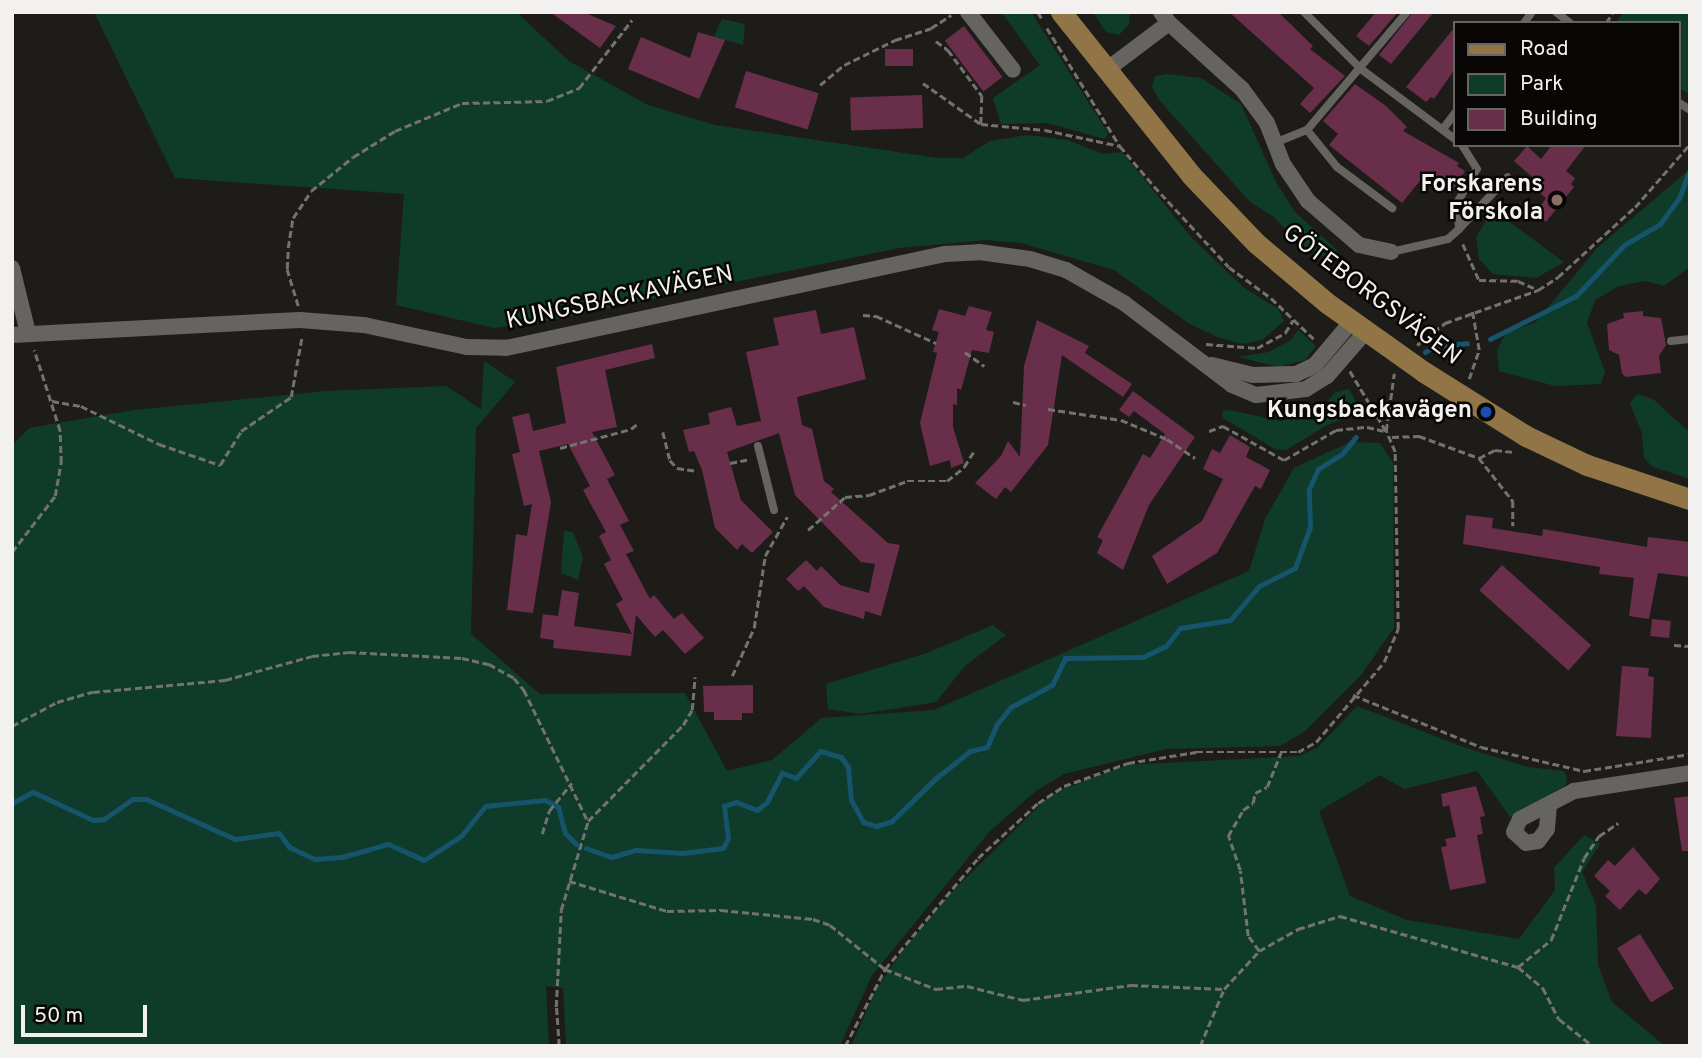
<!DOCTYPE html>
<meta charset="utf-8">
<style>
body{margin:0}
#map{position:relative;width:1702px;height:1058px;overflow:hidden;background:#1e1c19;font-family:Overpass,sans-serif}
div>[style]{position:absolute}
.green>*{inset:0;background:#0f3c2a}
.stream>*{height:5px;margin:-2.5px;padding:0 2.5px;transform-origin:2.5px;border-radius:2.5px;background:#16546b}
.building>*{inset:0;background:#692e49;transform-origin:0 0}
.path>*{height:2.5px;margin-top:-1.25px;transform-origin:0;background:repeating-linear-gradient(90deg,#74726f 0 7px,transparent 0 10.5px)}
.lane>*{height:8px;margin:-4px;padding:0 4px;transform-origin:4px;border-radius:4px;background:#666460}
.street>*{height:16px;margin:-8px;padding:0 8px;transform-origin:8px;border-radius:8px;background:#666460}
.secondary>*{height:21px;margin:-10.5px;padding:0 10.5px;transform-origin:10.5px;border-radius:10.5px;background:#917546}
.dots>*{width:19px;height:19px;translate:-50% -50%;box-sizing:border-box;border:4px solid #080706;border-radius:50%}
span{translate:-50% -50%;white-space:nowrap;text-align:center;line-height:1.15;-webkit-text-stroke:5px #080706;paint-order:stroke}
.poi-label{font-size:24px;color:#f3f1ef;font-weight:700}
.right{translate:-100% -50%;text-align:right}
.street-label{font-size:24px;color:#f3f1ef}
.frame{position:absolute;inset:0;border:14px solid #f3f1ef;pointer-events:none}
.legend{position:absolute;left:1453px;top:21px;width:228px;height:126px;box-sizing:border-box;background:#080706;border:2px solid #666563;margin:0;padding:9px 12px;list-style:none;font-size:21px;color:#f3f1ef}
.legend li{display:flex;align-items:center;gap:14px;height:35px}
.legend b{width:35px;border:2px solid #666563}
.scale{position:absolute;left:21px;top:1005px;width:126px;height:32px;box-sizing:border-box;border:4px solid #f3f1ef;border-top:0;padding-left:9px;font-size:21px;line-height:24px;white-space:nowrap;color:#f3f1ef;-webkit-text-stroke:5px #080706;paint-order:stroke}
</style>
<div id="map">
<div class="green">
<div style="clip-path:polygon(94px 12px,516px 12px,569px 61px,648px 105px,715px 125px,938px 158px,963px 158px,990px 141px,1027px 135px,1068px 140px,1102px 154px,1122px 152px,1190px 236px,1243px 287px,1278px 309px,1284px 321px,1262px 340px,1243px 344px,1220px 338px,1190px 324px,1114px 270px,1021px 243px,987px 240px,899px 248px,543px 322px,494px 328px,396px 305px,404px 194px,175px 178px)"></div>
<div style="clip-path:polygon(1001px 12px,1031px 12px,1108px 133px,1105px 139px,1047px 123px,1001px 124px,993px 98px,1040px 65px)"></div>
<div style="clip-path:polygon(1093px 12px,1130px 12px,1129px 24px,1119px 35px,1106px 32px)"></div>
<div style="clip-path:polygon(1624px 12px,1690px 12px,1690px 94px,1679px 88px,1679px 23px,1616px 23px)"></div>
<div style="clip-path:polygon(722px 19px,745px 24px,743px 45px,714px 37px)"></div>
<div style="clip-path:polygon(1167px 74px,1201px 78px,1241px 104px,1277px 184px,1295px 212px,1336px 249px,1339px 258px,1322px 256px,1298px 243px,1274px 217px,1250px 202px,1160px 101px,1152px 87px,1155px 76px)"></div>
<div style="clip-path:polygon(1690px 169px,1690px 267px,1664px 286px,1645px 281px,1619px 286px,1595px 300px,1587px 323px,1605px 372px,1601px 384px,1555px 386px,1499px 371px,1497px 350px,1506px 333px,1536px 322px,1597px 248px)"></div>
<div style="clip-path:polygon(1493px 210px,1564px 262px,1536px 278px,1493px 274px,1479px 259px,1476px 237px)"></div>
<div style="clip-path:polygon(1298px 330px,1316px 346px,1305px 360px,1279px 367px,1238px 357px,1269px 352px,1291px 340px)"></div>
<div style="clip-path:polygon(484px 361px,515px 382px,476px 428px,471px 634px,540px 694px,685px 693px,727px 771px,772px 760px,822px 718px,934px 710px,1249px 571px,1265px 519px,1294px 468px,1350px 442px,1380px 443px,1393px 463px,1394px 628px,1361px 675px,1304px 732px,1280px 746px,1166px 749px,1064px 774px,1037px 790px,990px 831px,872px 975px,840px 1046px,566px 1046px,563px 988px,546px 986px,549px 1046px,12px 1046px,12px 446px,29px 428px,134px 410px,326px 391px,446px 386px,481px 409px)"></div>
<div style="clip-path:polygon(1349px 389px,1360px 409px,1356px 415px,1329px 424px,1286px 450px,1275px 449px,1223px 418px,1222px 412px,1229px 410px,1281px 421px,1303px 409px,1324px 408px,1334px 393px)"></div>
<div style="clip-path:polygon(1637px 394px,1653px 399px,1690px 433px,1690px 479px,1653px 467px,1644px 458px,1642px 433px,1630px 404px)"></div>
<div style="clip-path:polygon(564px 531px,573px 532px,583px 557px,578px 580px,561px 573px)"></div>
<div style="clip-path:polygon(993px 625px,1006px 635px,965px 666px,936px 702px,861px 714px,828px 709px,826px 684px,927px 653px)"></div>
<div style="clip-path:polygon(1357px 706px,1463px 747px,1528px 767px,1564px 771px,1567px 777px,1566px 785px,1510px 817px,1477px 771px,1404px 789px,1380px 775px,1319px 811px,1350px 896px,1407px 920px,1519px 939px,1555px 890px,1554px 868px,1584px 835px,1600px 844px,1582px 872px,1596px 905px,1598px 965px,1612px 1002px,1665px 1046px,851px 1046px,876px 990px,900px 954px,947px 897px,1051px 794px,1126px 765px,1299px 756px,1318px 747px)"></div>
</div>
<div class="stream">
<div style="left:1490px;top:339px;width:96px;rotate:-26.6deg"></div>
<div style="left:1576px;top:296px;width:70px;rotate:-46.7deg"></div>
<div style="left:1624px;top:245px;width:42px;rotate:-30.3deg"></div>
<div style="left:1660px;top:224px;width:32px;rotate:-54deg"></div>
<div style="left:1679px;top:198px;width:30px;rotate:-69deg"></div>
<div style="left:1425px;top:352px;width:12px;rotate:-31deg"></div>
<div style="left:1435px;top:346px;width:32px;rotate:-5deg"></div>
<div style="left:12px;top:803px;width:24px;rotate:-28deg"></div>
<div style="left:33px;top:792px;width:66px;rotate:25deg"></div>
<div style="left:93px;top:820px;width:11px;rotate:-5deg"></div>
<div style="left:104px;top:819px;width:35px;rotate:-35deg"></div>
<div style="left:133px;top:799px;width:13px"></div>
<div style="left:146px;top:799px;width:98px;rotate:24.2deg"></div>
<div style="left:235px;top:839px;width:44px;rotate:-7.8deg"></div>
<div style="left:279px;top:833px;width:17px;rotate:54deg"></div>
<div style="left:289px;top:847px;width:29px;rotate:25deg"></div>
<div style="left:315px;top:859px;width:27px;rotate:-4deg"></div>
<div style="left:342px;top:857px;width:48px;rotate:-15.8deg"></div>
<div style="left:388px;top:844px;width:39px;rotate:24deg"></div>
<div style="left:424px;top:860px;width:44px;rotate:-33deg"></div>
<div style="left:461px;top:836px;width:38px;rotate:-51deg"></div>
<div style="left:485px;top:806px;width:60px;rotate:-5.7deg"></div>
<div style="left:545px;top:800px;width:15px;rotate:28deg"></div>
<div style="left:558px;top:807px;width:27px;rotate:75deg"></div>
<div style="left:565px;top:833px;width:16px;rotate:45deg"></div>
<div style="left:586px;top:848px;width:27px;rotate:20deg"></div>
<div style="left:611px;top:857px;width:26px;rotate:-16deg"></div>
<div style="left:636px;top:850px;width:47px;rotate:3.7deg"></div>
<div style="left:683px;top:853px;width:40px;rotate:-7.1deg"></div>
<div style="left:723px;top:848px;width:11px;rotate:-63deg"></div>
<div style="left:728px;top:838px;width:32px;rotate:-97deg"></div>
<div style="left:724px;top:806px;width:13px;rotate:-18deg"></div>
<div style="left:736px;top:802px;width:22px;rotate:21deg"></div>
<div style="left:757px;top:810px;width:13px;rotate:-39deg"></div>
<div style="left:767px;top:802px;width:33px;rotate:-63deg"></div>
<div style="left:782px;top:773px;width:15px;rotate:20deg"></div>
<div style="left:796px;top:778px;width:36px;rotate:-48deg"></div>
<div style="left:820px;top:751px;width:22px;rotate:16deg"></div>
<div style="left:841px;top:757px;width:12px;rotate:55deg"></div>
<div style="left:848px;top:767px;width:33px;rotate:85deg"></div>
<div style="left:851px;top:800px;width:25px;rotate:61deg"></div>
<div style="left:863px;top:822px;width:14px;rotate:17deg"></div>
<div style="left:876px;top:826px;width:17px;rotate:-17deg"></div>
<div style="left:892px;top:821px;width:60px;rotate:-44.3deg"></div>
<div style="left:935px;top:779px;width:45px;rotate:-38.7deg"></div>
<div style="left:970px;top:751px;width:17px;rotate:-13deg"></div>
<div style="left:987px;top:747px;width:25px;rotate:-67deg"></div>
<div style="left:997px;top:724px;width:22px;rotate:-51deg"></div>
<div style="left:1011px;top:707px;width:47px;rotate:-28.2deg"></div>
<div style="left:1052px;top:685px;width:30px;rotate:-64deg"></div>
<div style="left:1065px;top:658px;width:78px;rotate:-0.7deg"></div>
<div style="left:1143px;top:657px;width:25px;rotate:-26deg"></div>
<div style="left:1166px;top:646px;width:23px;rotate:-52deg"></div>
<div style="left:1180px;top:628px;width:51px;rotate:-9.1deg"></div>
<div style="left:1230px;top:620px;width:45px;rotate:-49.5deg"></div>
<div style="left:1259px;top:586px;width:40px;rotate:-26.6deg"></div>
<div style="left:1295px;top:568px;width:44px;rotate:-69.9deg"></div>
<div style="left:1310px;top:527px;width:38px;rotate:-92deg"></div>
<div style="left:1309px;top:489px;width:22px;rotate:-66deg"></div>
<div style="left:1318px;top:469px;width:28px;rotate:-32deg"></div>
<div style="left:1342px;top:454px;width:22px;rotate:-51deg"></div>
</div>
<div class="building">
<div style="clip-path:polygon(550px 12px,583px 12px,616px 26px,600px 48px)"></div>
<div style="clip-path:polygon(1229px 12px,1278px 12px,1313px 46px,1310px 49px,1345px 76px,1310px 113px,1300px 104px,1314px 88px)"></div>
<div style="clip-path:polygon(1376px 12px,1398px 12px,1369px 46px,1356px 36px)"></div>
<div style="clip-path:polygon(1413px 12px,1434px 12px,1391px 64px,1379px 55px)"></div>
<div style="left:964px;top:26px;width:64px;height:24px;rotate:53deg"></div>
<div style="clip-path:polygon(1455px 27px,1455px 69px,1434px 99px,1431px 97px,1426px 102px,1406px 87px)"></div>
<div style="clip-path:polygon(698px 32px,725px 40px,699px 99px,628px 69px,641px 37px,690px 58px)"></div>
<div style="left:913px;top:49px;width:17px;height:28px;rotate:90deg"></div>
<div style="left:746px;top:71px;width:76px;height:38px;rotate:17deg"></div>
<div style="clip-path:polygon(1355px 84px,1386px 106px,1407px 127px,1403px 131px,1459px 163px,1457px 166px,1465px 171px,1451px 194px,1423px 177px,1402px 203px,1329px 145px,1338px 134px,1323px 121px)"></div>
<div style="left:922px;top:95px;width:33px;height:72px;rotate:88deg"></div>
<div style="clip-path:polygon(1552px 145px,1586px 145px,1566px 171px,1575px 178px,1571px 184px,1574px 187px,1546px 222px,1535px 214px,1546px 198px,1533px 188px,1538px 182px,1514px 161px,1527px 146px,1541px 159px)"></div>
<div style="clip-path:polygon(969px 306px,992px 312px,986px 330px,994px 332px,989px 353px,972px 350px,961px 390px,957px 388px,957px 405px,953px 404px,953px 427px,964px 463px,951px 468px,950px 460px,930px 466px,920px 423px,937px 353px,933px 352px,939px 332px,932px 330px,939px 309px,965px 316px)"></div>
<div style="clip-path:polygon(816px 310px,821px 334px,854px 327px,866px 379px,797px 397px,802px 425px,812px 429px,824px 481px,834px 489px,831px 492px,888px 543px,900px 545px,881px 616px,865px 611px,864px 619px,824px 607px,804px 586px,798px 591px,786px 579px,806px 560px,817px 571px,821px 566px,840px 585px,869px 593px,875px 564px,861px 562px,795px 495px,779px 433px,727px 452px,741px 500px,773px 532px,752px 553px,742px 544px,737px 550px,715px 528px,702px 470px,694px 451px,689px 452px,683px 430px,710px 424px,708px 413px,731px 407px,737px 426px,761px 421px,746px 352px,779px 345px,773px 318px)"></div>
<div style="clip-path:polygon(1643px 311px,1643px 316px,1661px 318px,1666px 345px,1659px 356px,1661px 373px,1626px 377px,1622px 374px,1619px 355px,1609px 350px,1607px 324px,1624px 318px,1623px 313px)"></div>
<div style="clip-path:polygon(1037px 320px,1089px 346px,1085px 353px,1132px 384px,1123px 397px,1062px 355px,1048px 445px,1011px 492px,1005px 487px,996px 499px,975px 483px,1001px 456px,1008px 441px,1020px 457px,1024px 366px)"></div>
<div style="clip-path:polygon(652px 344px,655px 358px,605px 370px,617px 427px,592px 432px,615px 475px,607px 479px,629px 521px,620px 525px,634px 551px,626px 554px,650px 599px,654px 595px,674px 619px,682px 613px,704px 638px,685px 654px,663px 630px,655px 637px,636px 615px,631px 656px,553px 648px,554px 640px,540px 638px,543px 614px,558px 616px,562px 590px,579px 593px,574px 626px,632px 634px,616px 604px,623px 600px,604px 564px,611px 560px,599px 536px,606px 532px,583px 490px,590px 486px,568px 444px,539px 451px,551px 502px,533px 613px,507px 610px,516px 534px,527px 536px,532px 504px,524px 506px,512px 454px,520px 452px,512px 417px,529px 413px,533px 431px,566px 423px,556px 367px)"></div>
<div style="clip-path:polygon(1133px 391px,1195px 437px,1149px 505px,1123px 570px,1097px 553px,1103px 540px,1097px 537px,1143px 454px,1150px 458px,1165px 434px,1134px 411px,1129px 417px,1119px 410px)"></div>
<div style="clip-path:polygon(1230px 435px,1250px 447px,1246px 457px,1270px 470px,1261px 489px,1255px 486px,1217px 553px,1167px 584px,1152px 556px,1202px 521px,1223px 479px,1203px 469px,1212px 449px,1220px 453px)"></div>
<div style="clip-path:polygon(1466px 515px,1493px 518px,1492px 528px,1542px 536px,1543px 529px,1647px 547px,1648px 537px,1690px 542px,1690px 577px,1658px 573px,1649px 619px,1629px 616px,1634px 578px,1599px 574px,1600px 567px,1463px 544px)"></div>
<div style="left:1502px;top:565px;width:120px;height:34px;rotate:42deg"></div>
<div style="left:1652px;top:619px;width:19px;height:17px;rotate:6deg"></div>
<div style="clip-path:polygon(1622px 666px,1649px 668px,1648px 676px,1654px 677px,1651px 738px,1616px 736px)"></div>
<div style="clip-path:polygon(753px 685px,753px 713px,742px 713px,742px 720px,714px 720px,714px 712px,704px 712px,703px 686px)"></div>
<div style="clip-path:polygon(1476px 786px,1485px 816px,1480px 817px,1483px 834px,1477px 835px,1486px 883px,1450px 890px,1441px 847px,1447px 846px,1445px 839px,1456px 837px,1449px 805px,1443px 807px,1441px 794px)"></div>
<div style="clip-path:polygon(1689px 796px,1690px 851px,1682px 851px,1674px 798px)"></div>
<div style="clip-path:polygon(1633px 847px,1660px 879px,1646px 895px,1639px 889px,1620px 910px,1605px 896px,1610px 891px,1594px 876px,1608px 860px,1615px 866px)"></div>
<div style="left:1640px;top:934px;width:64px;height:27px;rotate:58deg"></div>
</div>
<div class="path">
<div style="left:1038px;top:12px;width:8px;rotate:60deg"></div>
<div style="left:1606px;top:23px;width:13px;rotate:-58deg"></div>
<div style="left:1047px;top:28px;width:139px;rotate:58.3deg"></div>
<div style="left:1120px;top:146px;width:52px;rotate:49.6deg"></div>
<div style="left:1154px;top:186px;width:110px;rotate:47.2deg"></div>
<div style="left:1229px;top:267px;width:52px;rotate:36.4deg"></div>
<div style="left:1271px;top:298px;width:59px;rotate:43.6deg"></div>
<div style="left:936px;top:41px;width:15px;rotate:37deg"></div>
<div style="left:948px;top:50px;width:57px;rotate:53.5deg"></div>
<div style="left:982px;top:96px;width:28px;rotate:92deg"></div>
<div style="left:923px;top:83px;width:71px;rotate:35.3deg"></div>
<div style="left:981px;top:124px;width:64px;rotate:5.4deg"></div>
<div style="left:1045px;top:130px;width:77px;rotate:12deg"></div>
<div style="left:820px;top:85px;width:31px;rotate:-40deg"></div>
<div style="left:844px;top:65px;width:57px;rotate:-26.1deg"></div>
<div style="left:895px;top:40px;width:38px;rotate:-18deg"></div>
<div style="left:931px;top:28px;width:24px;rotate:-33deg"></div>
<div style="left:1463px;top:244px;width:39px;rotate:66deg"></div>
<div style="left:1479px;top:280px;width:39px;rotate:1deg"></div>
<div style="left:1518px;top:281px;width:22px;rotate:24deg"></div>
<div style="left:298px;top:306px;width:39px;rotate:-107deg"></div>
<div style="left:287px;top:269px;width:21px;rotate:-87deg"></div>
<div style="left:288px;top:248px;width:30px;rotate:-81deg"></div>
<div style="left:293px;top:218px;width:32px;rotate:-56deg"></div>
<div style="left:311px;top:191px;width:54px;rotate:-39deg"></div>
<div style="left:353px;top:157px;width:49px;rotate:-31.8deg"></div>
<div style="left:395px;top:131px;width:73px;rotate:-22.7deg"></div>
<div style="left:462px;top:103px;width:85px;rotate:-1.3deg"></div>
<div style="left:547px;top:101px;width:35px;rotate:-22deg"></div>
<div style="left:579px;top:88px;width:86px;rotate:-52.1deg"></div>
<div style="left:863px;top:315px;width:13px;rotate:4deg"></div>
<div style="left:876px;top:316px;width:66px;rotate:24.2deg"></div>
<div style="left:1206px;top:344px;width:51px;rotate:4.5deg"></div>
<div style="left:1257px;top:348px;width:32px;rotate:-28deg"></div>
<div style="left:1285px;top:333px;width:15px;rotate:-58deg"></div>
<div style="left:1417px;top:345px;width:36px;rotate:-38deg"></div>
<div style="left:1445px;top:323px;width:99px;rotate:-19.5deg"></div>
<div style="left:1538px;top:290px;width:24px;rotate:-33deg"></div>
<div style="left:1558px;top:277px;width:104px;rotate:-42.3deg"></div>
<div style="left:1635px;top:207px;width:84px;rotate:-48.9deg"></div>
<div style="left:965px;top:352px;width:24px;rotate:36deg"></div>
<div style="left:1350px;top:371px;width:70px;rotate:59deg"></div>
<div style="left:1469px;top:379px;width:31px;rotate:-71deg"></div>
<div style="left:1479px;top:350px;width:39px;rotate:-100deg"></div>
<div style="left:52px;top:401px;width:29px;rotate:10deg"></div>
<div style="left:81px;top:406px;width:87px;rotate:26deg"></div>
<div style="left:159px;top:444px;width:65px;rotate:19deg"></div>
<div style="left:220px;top:465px;width:40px;rotate:-58deg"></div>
<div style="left:241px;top:431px;width:60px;rotate:-34.2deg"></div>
<div style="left:291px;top:397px;width:62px;rotate:-79.8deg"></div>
<div style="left:1013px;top:402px;width:13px;rotate:13deg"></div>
<div style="left:1048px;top:409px;width:74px;rotate:8.6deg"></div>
<div style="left:1121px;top:420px;width:50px;rotate:22.4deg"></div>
<div style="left:1167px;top:439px;width:34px;rotate:34deg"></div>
<div style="left:1209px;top:431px;width:15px;rotate:-20deg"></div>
<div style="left:1223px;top:426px;width:70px;rotate:29.1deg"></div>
<div style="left:1284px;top:460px;width:60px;rotate:-30deg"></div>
<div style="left:1336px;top:430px;width:31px;rotate:-6deg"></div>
<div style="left:1367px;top:427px;width:17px;rotate:13deg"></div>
<div style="left:663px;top:432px;width:29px;rotate:76deg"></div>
<div style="left:670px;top:460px;width:11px;rotate:49deg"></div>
<div style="left:677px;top:468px;width:21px;rotate:8deg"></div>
<div style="left:1392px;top:437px;width:27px;rotate:-2deg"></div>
<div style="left:1419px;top:436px;width:64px;rotate:20.1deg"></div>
<div style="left:1479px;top:458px;width:55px;rotate:51.7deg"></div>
<div style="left:1513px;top:501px;width:25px;rotate:90deg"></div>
<div style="left:560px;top:448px;width:73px;rotate:-15deg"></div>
<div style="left:631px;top:429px;width:8px;rotate:-40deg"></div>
<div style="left:1479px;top:458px;width:18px;rotate:-27deg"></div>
<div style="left:1495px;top:450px;width:18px;rotate:6deg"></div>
<div style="left:730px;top:463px;width:20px;rotate:-11deg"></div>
<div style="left:808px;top:530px;width:50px;rotate:-41.7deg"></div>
<div style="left:845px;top:497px;width:24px;rotate:-5deg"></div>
<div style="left:869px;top:495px;width:40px;rotate:-20.2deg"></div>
<div style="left:907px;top:481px;width:40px"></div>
<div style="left:947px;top:481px;width:22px;rotate:-39deg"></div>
<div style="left:964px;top:467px;width:19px;rotate:-58deg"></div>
<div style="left:12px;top:552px;width:71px;rotate:-52.5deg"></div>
<div style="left:55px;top:496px;width:34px;rotate:-80deg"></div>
<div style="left:61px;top:463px;width:32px;rotate:-92deg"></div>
<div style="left:60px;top:431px;width:85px;rotate:-107.8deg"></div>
<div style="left:1674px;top:645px;width:16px;rotate:4deg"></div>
<div style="left:732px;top:676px;width:53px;rotate:-65.4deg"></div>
<div style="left:754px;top:628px;width:73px;rotate:-81.3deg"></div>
<div style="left:765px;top:556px;width:45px;rotate:-60.6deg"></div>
<div style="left:1353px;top:695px;width:138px;rotate:22.1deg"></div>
<div style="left:1481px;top:747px;width:106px;rotate:13.1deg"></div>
<div style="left:1584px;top:771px;width:107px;rotate:-9.1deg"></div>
<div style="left:12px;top:726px;width:51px;rotate:-28.1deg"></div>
<div style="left:57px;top:702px;width:37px;rotate:-16deg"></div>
<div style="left:93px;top:692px;width:133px;rotate:-5.2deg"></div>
<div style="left:225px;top:680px;width:90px;rotate:-15.4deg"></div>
<div style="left:312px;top:656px;width:37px;rotate:-6deg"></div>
<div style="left:349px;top:652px;width:113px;rotate:3deg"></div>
<div style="left:462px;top:658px;width:28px;rotate:13deg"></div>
<div style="left:489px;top:664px;width:29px;rotate:29deg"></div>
<div style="left:514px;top:678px;width:16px;rotate:50deg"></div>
<div style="left:524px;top:690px;width:146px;rotate:64deg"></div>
<div style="left:542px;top:834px;width:24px;rotate:-73deg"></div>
<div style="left:549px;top:811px;width:36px;rotate:-51deg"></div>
<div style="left:569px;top:881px;width:102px;rotate:17deg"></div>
<div style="left:667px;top:911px;width:54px;rotate:-1.1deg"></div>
<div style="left:721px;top:910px;width:92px;rotate:5.6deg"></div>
<div style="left:813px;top:919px;width:18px;rotate:19deg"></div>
<div style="left:830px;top:925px;width:70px;rotate:38.7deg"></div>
<div style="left:885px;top:969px;width:55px;rotate:21.4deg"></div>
<div style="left:936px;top:989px;width:31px;rotate:-6deg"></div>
<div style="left:967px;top:986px;width:58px;rotate:14deg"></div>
<div style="left:1023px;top:1000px;width:109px;rotate:-7.9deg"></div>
<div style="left:1131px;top:985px;width:93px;rotate:2.5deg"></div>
<div style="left:1259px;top:951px;width:19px;rotate:-126deg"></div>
<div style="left:1248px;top:936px;width:66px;rotate:-96.9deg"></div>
<div style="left:1240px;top:870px;width:36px;rotate:-109deg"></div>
<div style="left:1228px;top:836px;width:30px;rotate:-60deg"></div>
<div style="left:1243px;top:810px;width:12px;rotate:-35deg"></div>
<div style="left:1253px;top:803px;width:10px;rotate:-79deg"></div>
<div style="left:1255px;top:793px;width:13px;rotate:-27deg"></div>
<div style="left:1267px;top:787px;width:37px;rotate:-68deg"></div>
<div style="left:1518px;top:967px;width:43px;rotate:-39.3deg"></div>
<div style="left:1551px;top:940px;width:88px;rotate:-68.1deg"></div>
<div style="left:1584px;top:858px;width:27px;rotate:-56deg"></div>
<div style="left:1599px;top:836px;width:23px;rotate:-34deg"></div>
<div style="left:559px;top:1046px;width:39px;rotate:-94deg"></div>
<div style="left:556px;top:1007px;width:97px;rotate:-87deg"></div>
<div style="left:561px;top:910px;width:93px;rotate:-73.1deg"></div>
<div style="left:588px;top:821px;width:135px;rotate:-45.3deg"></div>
<div style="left:683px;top:725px;width:17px;rotate:-59deg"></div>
<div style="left:692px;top:710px;width:33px;rotate:-85deg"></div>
<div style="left:845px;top:1046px;width:87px;rotate:-62.5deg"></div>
<div style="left:885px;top:969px;width:145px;rotate:-50deg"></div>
<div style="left:978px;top:858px;width:81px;rotate:-42.5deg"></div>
<div style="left:1038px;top:803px;width:31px;rotate:-33deg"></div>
<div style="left:1064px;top:786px;width:68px;rotate:-19.8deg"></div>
<div style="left:1128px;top:763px;width:69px;rotate:-9.2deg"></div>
<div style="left:1196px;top:752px;width:102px"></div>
<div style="left:1298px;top:752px;width:21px;rotate:-29deg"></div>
<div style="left:1316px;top:742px;width:105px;rotate:-49.6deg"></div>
<div style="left:1384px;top:662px;width:36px;rotate:-67deg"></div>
<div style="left:1398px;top:629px;width:177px;rotate:-91deg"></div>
<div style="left:1395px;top:452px;width:23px;rotate:-113deg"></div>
<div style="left:1386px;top:431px;width:58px;rotate:-82deg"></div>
<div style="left:1200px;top:1046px;width:62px;rotate:-67.2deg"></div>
<div style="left:1224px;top:989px;width:52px;rotate:-47.4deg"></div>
<div style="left:1259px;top:951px;width:45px;rotate:-29.4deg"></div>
<div style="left:1298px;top:929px;width:44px;rotate:-17.2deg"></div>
<div style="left:1340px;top:916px;width:185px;rotate:16deg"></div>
<div style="left:1518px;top:967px;width:33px;rotate:40deg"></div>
<div style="left:1543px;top:988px;width:35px;rotate:63deg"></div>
<div style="left:1559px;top:1019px;width:43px;rotate:38.5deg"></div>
</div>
<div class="lane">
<div style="left:1304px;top:12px;width:81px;rotate:45deg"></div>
<div style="left:1361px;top:69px;width:117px;rotate:36.7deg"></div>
<div style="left:1556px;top:12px;width:18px;rotate:38deg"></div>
<div style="left:1524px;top:23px;width:14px;rotate:-54deg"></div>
<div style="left:1679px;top:103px;width:13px;rotate:32deg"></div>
<div style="left:1443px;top:129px;width:20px;rotate:-53deg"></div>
<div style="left:1307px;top:130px;width:48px;rotate:51deg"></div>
<div style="left:1337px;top:167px;width:69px;rotate:36.7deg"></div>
<div style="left:1277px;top:142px;width:32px;rotate:-22deg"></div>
<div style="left:1307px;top:130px;width:155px;rotate:-49.7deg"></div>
<div style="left:1459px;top:229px;width:71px;rotate:-46.7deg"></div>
<div style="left:1391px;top:252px;width:58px;rotate:-12.8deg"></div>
<div style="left:1448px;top:239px;width:15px;rotate:-42deg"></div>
<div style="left:1459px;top:229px;width:26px;rotate:-94deg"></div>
<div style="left:1457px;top:203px;width:39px;rotate:-60deg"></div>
<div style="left:1477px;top:169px;width:28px;rotate:-122deg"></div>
<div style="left:1671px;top:341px;width:19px;rotate:-6deg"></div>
<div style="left:758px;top:446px;width:66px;rotate:76deg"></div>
</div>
<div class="street">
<div style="left:968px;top:12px;width:73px;rotate:52.2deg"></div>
<div style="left:1169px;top:23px;width:98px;rotate:42.1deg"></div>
<div style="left:1242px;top:89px;width:42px;rotate:53.7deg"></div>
<div style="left:1267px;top:123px;width:44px;rotate:68.7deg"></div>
<div style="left:1283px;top:164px;width:45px;rotate:56deg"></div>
<div style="left:1308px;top:201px;width:67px;rotate:40.8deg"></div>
<div style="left:1359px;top:245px;width:33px;rotate:12deg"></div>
<div style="left:1105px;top:71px;width:80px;rotate:-36.9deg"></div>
<div style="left:1169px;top:23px;width:14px;rotate:-126deg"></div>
<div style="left:12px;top:268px;width:67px;rotate:76.2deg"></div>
<div style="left:12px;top:335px;width:288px;rotate:-3deg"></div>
<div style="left:300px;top:320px;width:64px;rotate:4.5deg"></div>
<div style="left:364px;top:325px;width:105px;rotate:12.1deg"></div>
<div style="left:467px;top:347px;width:39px;rotate:1deg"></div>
<div style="left:506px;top:348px;width:449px;rotate:-12.1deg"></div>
<div style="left:945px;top:254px;width:34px;rotate:-3deg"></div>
<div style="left:979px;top:252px;width:51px;rotate:7.8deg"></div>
<div style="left:1030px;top:259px;width:38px;rotate:17deg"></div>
<div style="left:1066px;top:270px;width:67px;rotate:29.6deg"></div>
<div style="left:1124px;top:303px;width:136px;rotate:37.2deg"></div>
<div style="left:1232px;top:385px;width:26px;rotate:23deg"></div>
<div style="left:1256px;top:395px;width:50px;rotate:-6.8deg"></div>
<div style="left:1306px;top:389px;width:25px;rotate:-32deg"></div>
<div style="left:1327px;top:376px;width:60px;rotate:-49.1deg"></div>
<div style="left:1212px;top:365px;width:42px;rotate:13.7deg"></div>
<div style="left:1253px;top:375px;width:43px;rotate:-1.3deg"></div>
<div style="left:1296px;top:374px;width:21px;rotate:-25deg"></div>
<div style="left:1315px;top:365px;width:57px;rotate:-49.9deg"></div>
<div style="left:1549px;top:805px;width:24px;rotate:95deg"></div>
<div style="left:1547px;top:829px;width:15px;rotate:127deg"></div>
<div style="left:1538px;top:841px;width:12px;rotate:171deg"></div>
<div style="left:1526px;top:843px;width:16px;rotate:-137deg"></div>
<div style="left:1514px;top:832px;width:14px;rotate:-65deg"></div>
<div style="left:1520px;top:819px;width:61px;rotate:-27.4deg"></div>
<div style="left:1574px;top:791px;width:117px;rotate:-8.8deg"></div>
</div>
<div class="secondary">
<div style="left:1061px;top:12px;width:208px;rotate:51.4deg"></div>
<div style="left:1191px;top:175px;width:94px;rotate:46.3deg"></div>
<div style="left:1256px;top:243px;width:93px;rotate:40.2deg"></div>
<div style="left:1327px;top:303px;width:119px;rotate:35.4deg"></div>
<div style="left:1424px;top:372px;width:120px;rotate:32.1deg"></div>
<div style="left:1526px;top:436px;width:68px;rotate:25.4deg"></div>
<div style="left:1587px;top:465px;width:108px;rotate:18.3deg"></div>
</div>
<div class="dots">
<div style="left:1557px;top:200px;background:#8d6e63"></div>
<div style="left:1486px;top:412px;background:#1a4fb4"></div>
</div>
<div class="poi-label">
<span class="right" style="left:1543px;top:200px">Forskarens<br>Förskola</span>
<span class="right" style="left:1472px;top:412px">Kungsbackavägen</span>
</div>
<div class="street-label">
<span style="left:1371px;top:296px;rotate:37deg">GÖTEBORGSVÄGEN</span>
<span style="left:620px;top:299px;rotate:-12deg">KUNGSBACKAVÄGEN</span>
</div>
<div class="frame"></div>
<ul class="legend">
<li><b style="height:9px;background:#917546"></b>Road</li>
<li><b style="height:19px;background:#0f3c2a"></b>Park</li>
<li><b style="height:19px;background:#692e49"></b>Building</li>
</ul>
<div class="scale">50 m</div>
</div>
